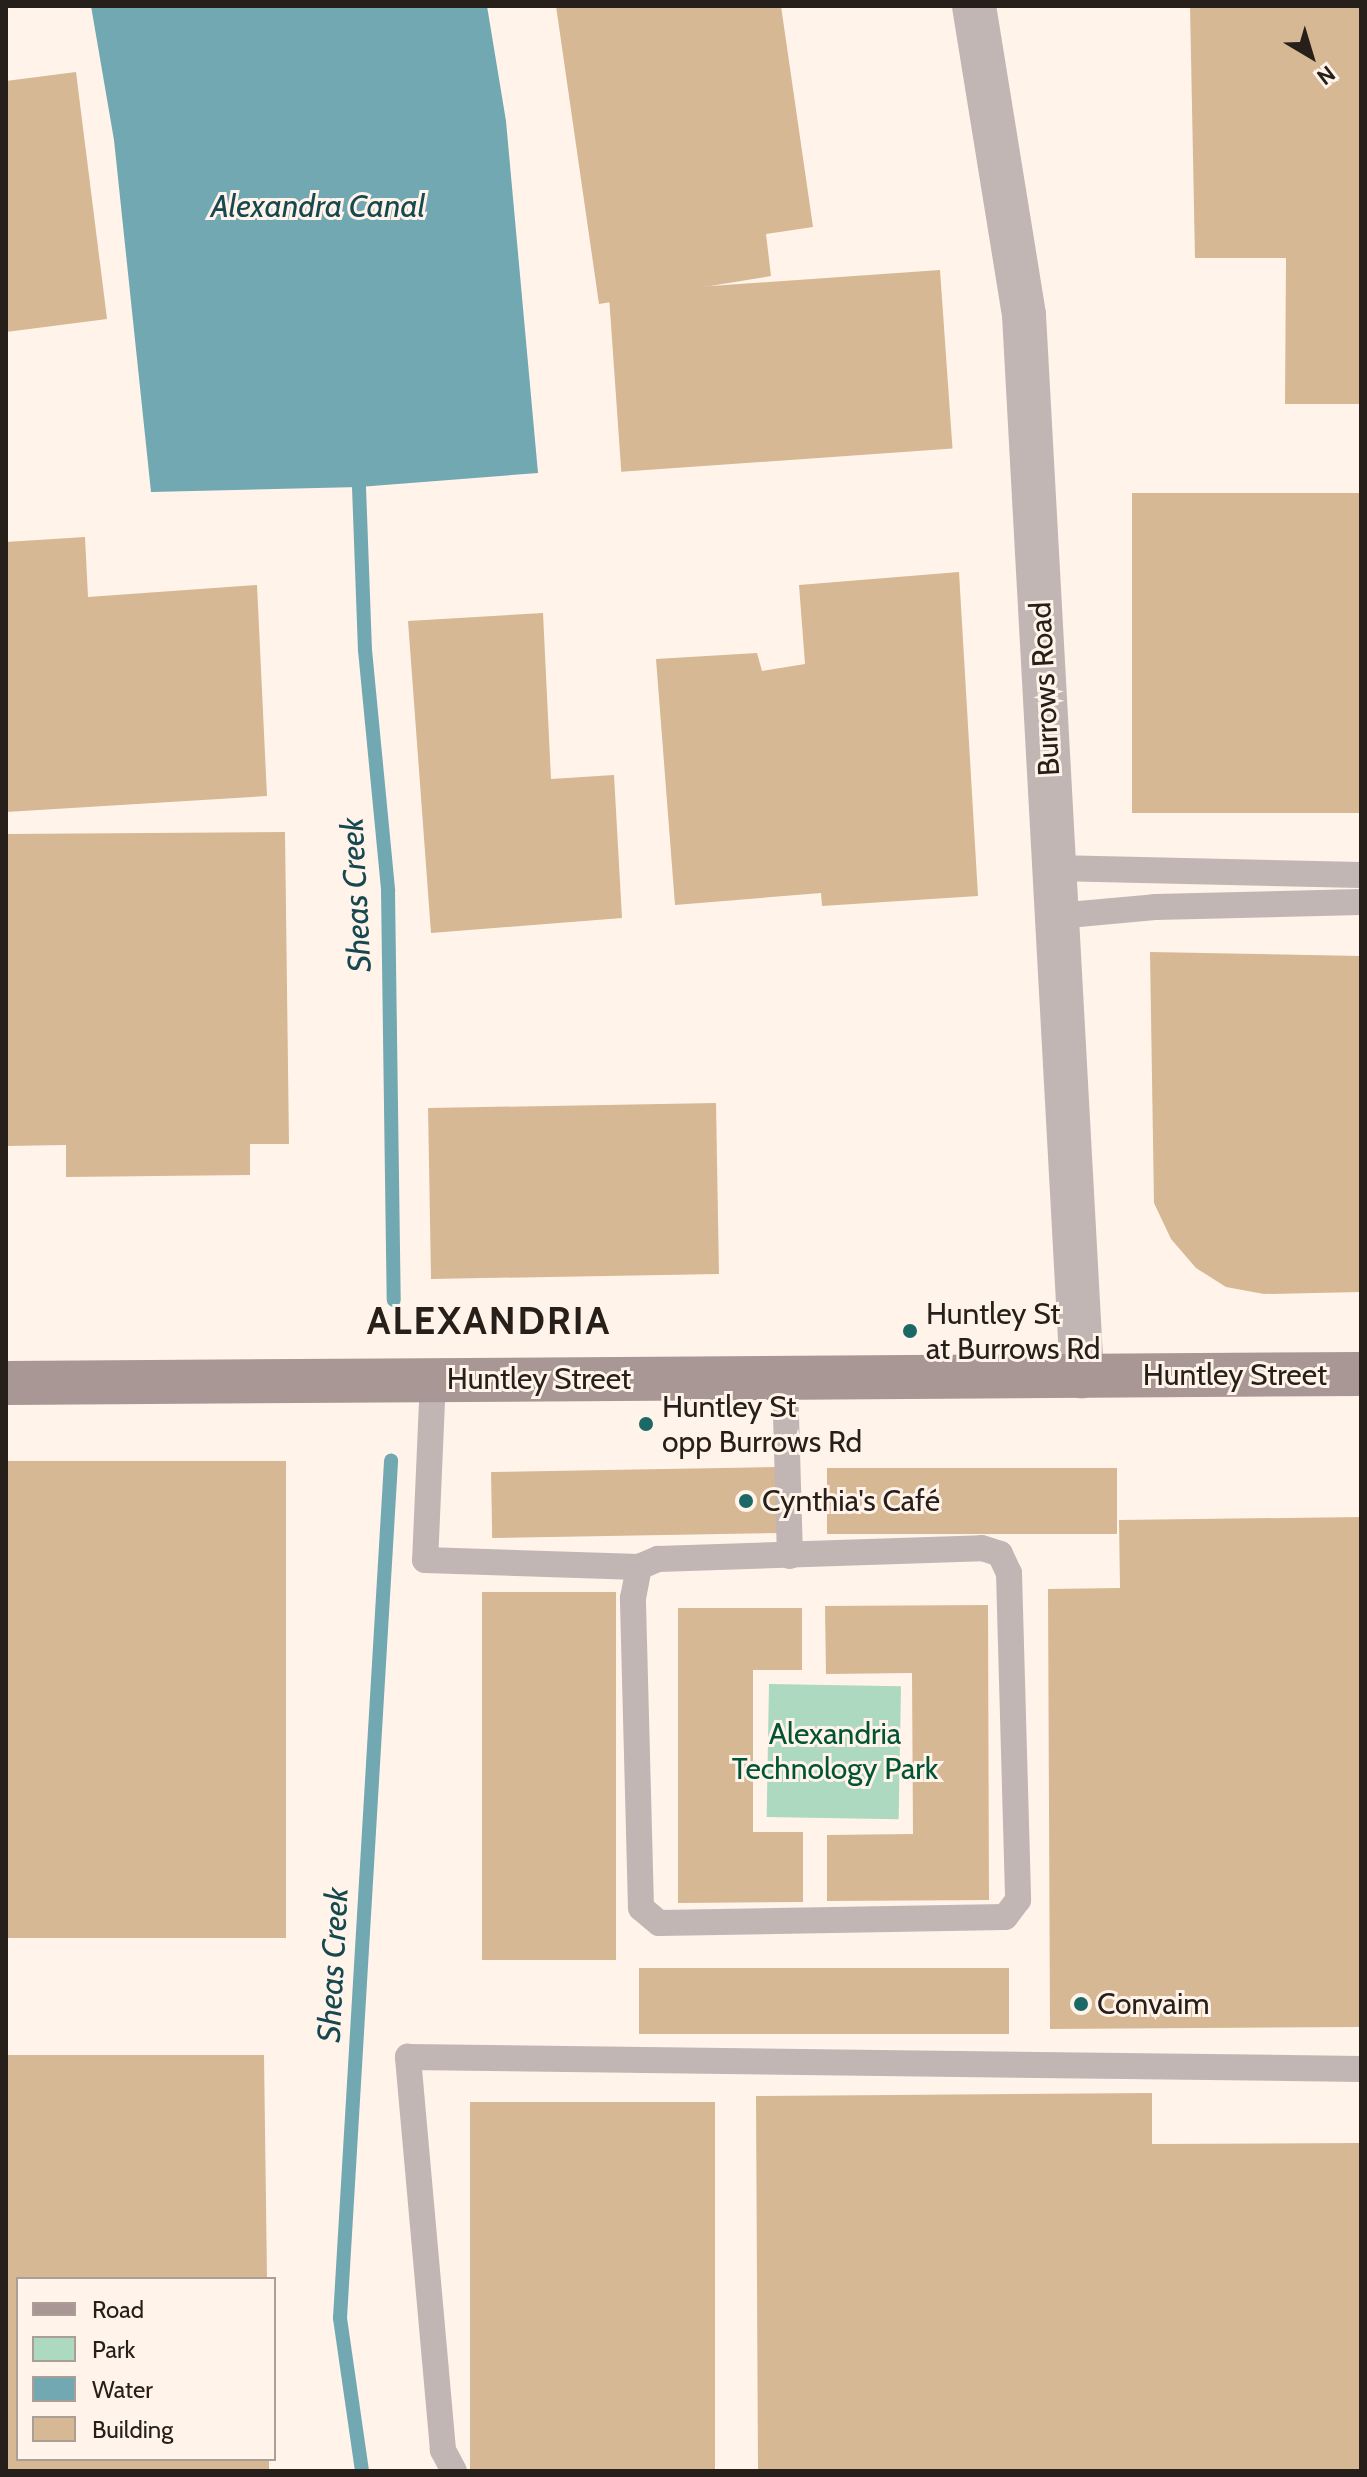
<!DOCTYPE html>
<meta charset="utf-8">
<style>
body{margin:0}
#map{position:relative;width:1367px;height:2477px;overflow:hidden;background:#fff3ea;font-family:Cabin,sans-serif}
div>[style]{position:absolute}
.green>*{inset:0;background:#acd9bf;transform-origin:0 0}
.water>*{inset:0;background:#71a8b2}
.stream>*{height:14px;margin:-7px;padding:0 7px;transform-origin:7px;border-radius:7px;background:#71a8b2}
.building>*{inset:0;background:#d6b894;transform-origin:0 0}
.lane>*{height:26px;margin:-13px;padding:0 13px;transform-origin:13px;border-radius:13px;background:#c1b6b4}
.street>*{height:44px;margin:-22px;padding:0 22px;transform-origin:22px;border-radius:22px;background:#c1b6b4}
.secondary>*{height:44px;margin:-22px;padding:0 22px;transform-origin:22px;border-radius:22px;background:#a89795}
.dots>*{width:22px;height:22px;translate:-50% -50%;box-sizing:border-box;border:4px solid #fff3ea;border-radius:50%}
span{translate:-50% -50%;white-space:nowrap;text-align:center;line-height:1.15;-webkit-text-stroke:6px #fff3ea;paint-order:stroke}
.street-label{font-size:30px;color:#27201a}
.poi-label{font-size:30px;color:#27201a}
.left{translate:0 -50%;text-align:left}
.park-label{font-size:30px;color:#005434}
.water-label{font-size:32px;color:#164850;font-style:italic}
.district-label{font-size:38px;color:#27201a;font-weight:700;letter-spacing:2px}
.frame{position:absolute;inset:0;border:8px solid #27201a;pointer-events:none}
.legend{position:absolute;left:16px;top:2277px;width:260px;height:184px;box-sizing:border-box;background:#fff3ea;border:2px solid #a99f97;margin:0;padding:10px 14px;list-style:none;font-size:24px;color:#27201a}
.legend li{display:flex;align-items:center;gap:16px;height:40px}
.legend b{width:40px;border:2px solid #a99f97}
.north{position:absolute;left:1271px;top:16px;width:80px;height:80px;-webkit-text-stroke:6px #fff3ea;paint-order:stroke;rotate:142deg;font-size:22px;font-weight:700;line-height:32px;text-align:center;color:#27201a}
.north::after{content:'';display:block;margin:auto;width:28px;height:36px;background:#27201a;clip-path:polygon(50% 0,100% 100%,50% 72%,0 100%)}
</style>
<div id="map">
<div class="green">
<div style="left:769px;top:1684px;width:132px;height:133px;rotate:1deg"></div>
</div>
<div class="water">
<div style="clip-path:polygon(91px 6px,487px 6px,506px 121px,538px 473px,359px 487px,151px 492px,114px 140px)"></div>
</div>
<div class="stream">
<div style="left:359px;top:487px;width:163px;rotate:87.9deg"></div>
<div style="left:365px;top:650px;width:242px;rotate:84.5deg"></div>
<div style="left:388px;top:891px;width:409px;rotate:89.2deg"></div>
<div style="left:362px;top:2471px;width:155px;rotate:-98.2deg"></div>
<div style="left:340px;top:2318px;width:859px;rotate:-86.59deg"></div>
</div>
<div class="building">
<div style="clip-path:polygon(556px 6px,781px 6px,813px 227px,766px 234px,771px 276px,599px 304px)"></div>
<div style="clip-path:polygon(1190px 6px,1361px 6px,1361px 404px,1285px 404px,1286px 258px,1195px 258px)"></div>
<div style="clip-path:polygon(76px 72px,107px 319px,6px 332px,6px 81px)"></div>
<div style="left:940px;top:270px;width:179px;height:332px;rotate:86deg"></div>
<div style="left:1361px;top:493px;width:320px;height:229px;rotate:90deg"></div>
<div style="clip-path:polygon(85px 537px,88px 597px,257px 585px,267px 796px,6px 812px,6px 542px)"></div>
<div style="clip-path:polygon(959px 572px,978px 896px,822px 906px,821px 893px,675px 905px,656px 659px,757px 653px,762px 671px,805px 664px,799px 585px)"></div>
<div style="clip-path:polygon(543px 613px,551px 779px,614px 775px,622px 918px,431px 933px,408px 621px)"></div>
<div style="clip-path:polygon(285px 832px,289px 1144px,250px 1144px,250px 1175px,66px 1177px,66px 1145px,6px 1146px,6px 834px)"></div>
<div style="clip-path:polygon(1150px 952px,1361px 956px,1361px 1292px,1264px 1294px,1226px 1287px,1196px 1268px,1171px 1239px,1154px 1203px)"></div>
<div style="left:716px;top:1103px;width:171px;height:288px;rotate:89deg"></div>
<div style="left:286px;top:1461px;width:477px;height:280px;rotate:90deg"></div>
<div style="left:779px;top:1467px;width:66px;height:288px;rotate:89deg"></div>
<div style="left:1117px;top:1468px;width:66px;height:290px;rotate:90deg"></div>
<div style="clip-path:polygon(1361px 1517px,1361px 2027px,1050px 2029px,1048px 1589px,1120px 1588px,1119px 1520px)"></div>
<div style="left:616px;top:1592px;width:368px;height:134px;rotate:90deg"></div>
<div style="clip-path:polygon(988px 1605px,989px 1900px,827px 1901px,827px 1835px,913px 1834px,912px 1673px,826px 1674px,825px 1606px)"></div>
<div style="clip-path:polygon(678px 1608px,802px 1608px,802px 1670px,753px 1670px,753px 1832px,803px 1832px,803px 1902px,678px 1903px)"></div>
<div style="left:1009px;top:1968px;width:66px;height:370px;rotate:90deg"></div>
<div style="clip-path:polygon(6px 2055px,264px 2055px,267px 2279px,18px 2279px,18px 2459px,269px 2459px,269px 2471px,6px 2471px)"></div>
<div style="clip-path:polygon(1152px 2093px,1152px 2144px,1361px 2143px,1361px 2471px,758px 2471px,756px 2096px)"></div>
<div style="left:715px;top:2102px;width:369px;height:245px;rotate:90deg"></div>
</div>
<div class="lane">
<div style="left:1054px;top:868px;width:307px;rotate:1.3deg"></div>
<div style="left:1057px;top:916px;width:98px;rotate:-5.2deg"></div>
<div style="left:1155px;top:907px;width:206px;rotate:-1.4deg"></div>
<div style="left:433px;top:1379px;width:181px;rotate:92.5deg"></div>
<div style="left:425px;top:1560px;width:214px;rotate:1.9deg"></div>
<div style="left:785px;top:1379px;width:177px;rotate:88.4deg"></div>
<div style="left:982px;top:1548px;width:19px;rotate:18deg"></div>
<div style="left:1000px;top:1554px;width:21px;rotate:65deg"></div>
<div style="left:1009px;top:1573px;width:327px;rotate:88.4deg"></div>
<div style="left:1018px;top:1900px;width:21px;rotate:127deg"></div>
<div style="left:1005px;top:1917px;width:346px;rotate:179deg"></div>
<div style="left:659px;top:1923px;width:23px;rotate:-140deg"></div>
<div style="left:641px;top:1908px;width:310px;rotate:-91.5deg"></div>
<div style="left:633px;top:1598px;width:32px;rotate:-79deg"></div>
<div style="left:639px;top:1567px;width:21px;rotate:-23deg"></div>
<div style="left:658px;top:1559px;width:324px;rotate:-1.9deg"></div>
<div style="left:454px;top:2471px;width:24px;rotate:-118deg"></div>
<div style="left:443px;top:2450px;width:395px;rotate:-95.1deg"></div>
<div style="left:408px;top:2057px;width:953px;rotate:0.72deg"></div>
</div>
<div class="street">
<div style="left:974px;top:6px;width:313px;rotate:80.8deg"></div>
<div style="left:1024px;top:315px;width:1063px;rotate:86.87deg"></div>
</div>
<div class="secondary">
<div style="left:6px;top:1383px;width:1355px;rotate:-0.38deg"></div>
</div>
<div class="dots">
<div style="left:910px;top:1331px;background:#1b6866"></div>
<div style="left:646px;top:1424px;background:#1b6866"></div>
<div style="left:746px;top:1501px;background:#1b6866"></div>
<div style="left:1081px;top:2004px;background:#1b6866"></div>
</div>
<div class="street-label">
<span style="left:1045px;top:689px;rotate:-93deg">Burrows Road</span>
<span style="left:1235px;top:1375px">Huntley Street</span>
<span style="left:539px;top:1379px">Huntley Street</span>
</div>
<div class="poi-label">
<span class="left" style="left:926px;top:1331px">Huntley St<br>at Burrows Rd</span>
<span class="left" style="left:662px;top:1424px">Huntley St<br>opp Burrows Rd</span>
<span class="left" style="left:762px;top:1501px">Cynthia's Café</span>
<span class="left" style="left:1097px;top:2004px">Convaim</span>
</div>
<div class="park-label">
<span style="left:835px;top:1751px">Alexandria<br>Technology Park</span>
</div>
<div class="water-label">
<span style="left:318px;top:206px">Alexandra Canal</span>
<span style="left:356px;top:895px;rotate:-93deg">Sheas Creek</span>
<span style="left:333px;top:1965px;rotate:-87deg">Sheas Creek</span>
</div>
<div class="district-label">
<span style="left:489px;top:1321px">ALEXANDRIA</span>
</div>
<div class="frame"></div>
<ul class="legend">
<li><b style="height:10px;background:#a89795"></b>Road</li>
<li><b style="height:22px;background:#acd9bf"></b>Park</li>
<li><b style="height:22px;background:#71a8b2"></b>Water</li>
<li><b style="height:22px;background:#d6b894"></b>Building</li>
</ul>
<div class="north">N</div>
</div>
